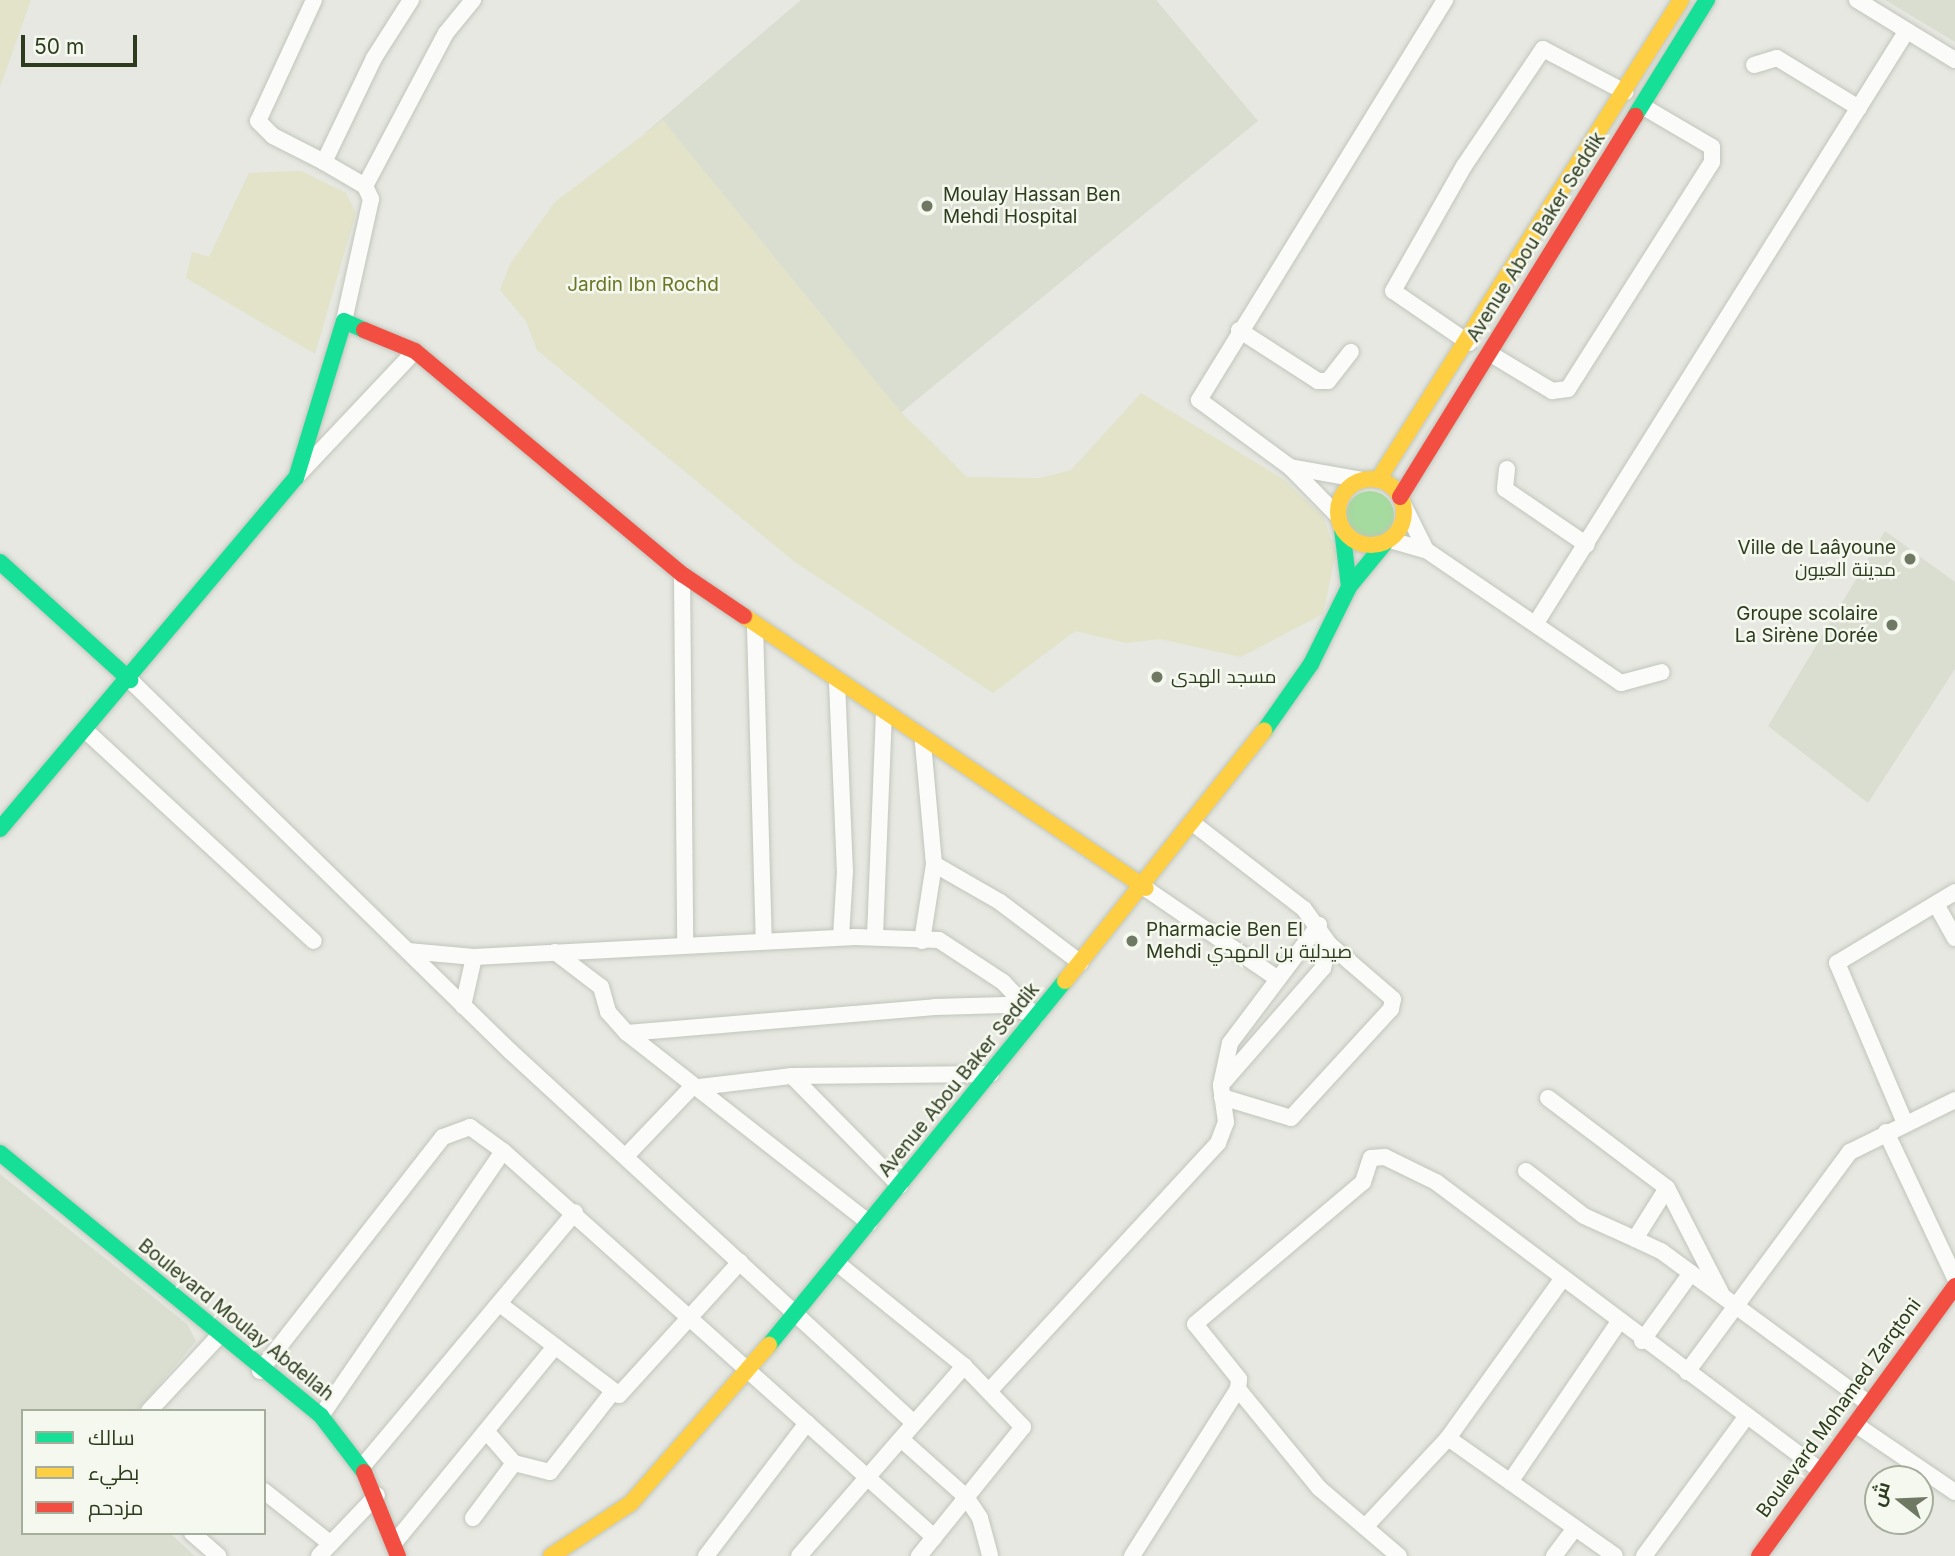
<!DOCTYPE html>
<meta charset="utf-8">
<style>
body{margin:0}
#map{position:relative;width:1955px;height:1556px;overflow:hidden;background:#e6e8e1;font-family:Inter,Cairo,sans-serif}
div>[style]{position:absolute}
.built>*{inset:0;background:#daded1}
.green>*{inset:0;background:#e2e3c9}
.water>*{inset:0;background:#a5db9e}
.round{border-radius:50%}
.roads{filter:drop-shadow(0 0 2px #c1c5bb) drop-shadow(0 0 2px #c1c5bb)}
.street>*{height:16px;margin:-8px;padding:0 8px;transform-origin:8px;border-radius:8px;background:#fbfcfa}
.fast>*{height:16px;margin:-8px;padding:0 8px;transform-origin:8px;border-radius:8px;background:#16e098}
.slow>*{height:16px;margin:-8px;padding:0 8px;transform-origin:8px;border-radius:8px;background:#ffcf43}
.slow>.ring{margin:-8px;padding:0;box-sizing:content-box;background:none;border:16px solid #ffcf43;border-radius:50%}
.jam>*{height:16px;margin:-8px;padding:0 8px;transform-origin:8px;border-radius:8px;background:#f24e42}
.dots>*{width:19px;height:19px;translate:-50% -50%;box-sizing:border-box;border:4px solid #f5f8ef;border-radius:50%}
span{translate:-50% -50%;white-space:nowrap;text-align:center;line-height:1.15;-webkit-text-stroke:5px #f5f8ef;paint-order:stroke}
.poi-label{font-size:19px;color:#2e3c1e}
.left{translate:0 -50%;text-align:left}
.right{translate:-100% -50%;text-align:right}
.street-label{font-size:19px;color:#2e3c1e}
.park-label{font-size:19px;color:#6b7625}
.legend{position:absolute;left:21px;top:1409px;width:245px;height:126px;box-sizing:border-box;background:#f5f8ef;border:2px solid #a5ad9b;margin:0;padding:9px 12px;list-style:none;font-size:21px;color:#2e3c1e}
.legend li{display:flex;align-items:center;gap:14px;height:35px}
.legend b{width:35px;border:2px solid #a5ad9b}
.north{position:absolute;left:1864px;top:1465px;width:70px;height:70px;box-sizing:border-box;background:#f5f8ef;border:2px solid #a5ad9b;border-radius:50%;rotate:288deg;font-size:19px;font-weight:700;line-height:28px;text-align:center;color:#2e3c1e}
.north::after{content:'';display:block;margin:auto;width:24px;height:32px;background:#6e7862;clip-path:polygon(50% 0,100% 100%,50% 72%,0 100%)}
.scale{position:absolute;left:21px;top:35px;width:116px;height:32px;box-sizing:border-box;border:4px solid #2e3c1e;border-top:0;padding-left:9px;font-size:21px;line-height:24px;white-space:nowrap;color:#2e3c1e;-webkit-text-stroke:5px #f5f8ef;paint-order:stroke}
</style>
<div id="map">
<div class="built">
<div style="clip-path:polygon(801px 0,1156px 0,1258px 121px,887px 424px,645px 133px)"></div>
<div style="clip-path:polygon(1885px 0,1955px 0,1955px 42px)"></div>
<div style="clip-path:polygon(1885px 531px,1955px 582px,1955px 669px,1868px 803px,1768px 726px)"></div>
<div style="clip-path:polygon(0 1174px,187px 1324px,196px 1341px,137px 1411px,23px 1411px,23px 1533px,170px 1533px,195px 1556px,0 1556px)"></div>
</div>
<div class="green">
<div style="clip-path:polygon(0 0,31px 0,0 87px)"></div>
<div style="clip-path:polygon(663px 120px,901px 412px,967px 477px,1040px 478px,1071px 470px,1141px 393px,1283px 479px,1323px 516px,1336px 553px,1323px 614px,1241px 657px,1160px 639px,1126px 643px,1075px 631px,993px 693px,795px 562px,537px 350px,526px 321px,500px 290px,510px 264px,555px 202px)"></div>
<div style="clip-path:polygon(301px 171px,346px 193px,356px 213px,315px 354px,186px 278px,192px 252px,209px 257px,249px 173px)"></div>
</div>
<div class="water">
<div class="round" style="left:1346px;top:491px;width:48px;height:48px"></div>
</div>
<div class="roads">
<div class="street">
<div style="left:314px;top:0;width:133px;rotate:114.8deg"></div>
<div style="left:258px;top:121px;width:21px;rotate:45deg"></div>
<div style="left:273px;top:136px;width:57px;rotate:27deg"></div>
<div style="left:1857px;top:0;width:115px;rotate:31.5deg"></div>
<div style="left:1754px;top:65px;width:24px;rotate:-17deg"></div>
<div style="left:1777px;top:58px;width:96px;rotate:31.4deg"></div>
<div style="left:365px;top:186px;width:173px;rotate:-62.1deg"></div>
<div style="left:446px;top:33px;width:43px;rotate:-50.7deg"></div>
<div style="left:344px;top:321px;width:125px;rotate:-77.5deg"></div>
<div style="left:371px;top:199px;width:14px;rotate:-115deg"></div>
<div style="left:365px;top:186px;width:48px;rotate:-149.7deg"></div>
<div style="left:324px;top:162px;width:115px;rotate:-64.3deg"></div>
<div style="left:374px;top:58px;width:69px;rotate:-57.5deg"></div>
<div style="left:1239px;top:330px;width:94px;rotate:32.8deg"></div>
<div style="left:1318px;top:381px;width:10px"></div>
<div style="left:1328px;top:381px;width:37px;rotate:-52deg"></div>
<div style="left:1469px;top:343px;width:92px;rotate:-145.6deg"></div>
<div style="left:1393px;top:291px;width:144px;rotate:-60.4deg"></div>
<div style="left:1464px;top:166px;width:141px;rotate:-56deg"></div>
<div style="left:1543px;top:49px;width:93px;rotate:27.7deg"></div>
<div style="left:1489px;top:353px;width:74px;rotate:31.1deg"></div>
<div style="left:1552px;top:391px;width:16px;rotate:-7deg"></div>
<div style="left:1568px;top:389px;width:269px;rotate:-57.6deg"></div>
<div style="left:1712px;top:162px;width:15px;rotate:-90deg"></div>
<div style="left:1712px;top:147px;width:81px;rotate:-149.6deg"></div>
<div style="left:1290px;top:467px;width:113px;rotate:-143.6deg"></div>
<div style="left:1199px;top:400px;width:470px;rotate:-58.4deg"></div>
<div style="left:1507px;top:469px;width:20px;rotate:96deg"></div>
<div style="left:1505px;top:489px;width:99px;rotate:34.3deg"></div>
<div style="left:299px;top:474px;width:169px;rotate:-46.7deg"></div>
<div style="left:1338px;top:516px;width:69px;rotate:-134.4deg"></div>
<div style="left:1290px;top:467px;width:73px;rotate:10.2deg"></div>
<div style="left:1390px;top:540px;width:37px;rotate:16deg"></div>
<div style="left:1426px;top:550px;width:51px;rotate:-116.6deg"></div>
<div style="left:1426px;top:550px;width:236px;rotate:34.3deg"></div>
<div style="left:1621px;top:683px;width:42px;rotate:-15deg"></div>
<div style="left:682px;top:574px;width:370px;rotate:89.5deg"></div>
<div style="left:1536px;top:623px;width:697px;rotate:-57.95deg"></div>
<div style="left:755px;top:626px;width:315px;rotate:88.4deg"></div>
<div style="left:130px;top:680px;width:531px;rotate:44.31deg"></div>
<div style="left:510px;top:1051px;width:549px;rotate:42.64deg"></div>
<div style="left:837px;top:682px;width:189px;rotate:87.6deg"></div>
<div style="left:845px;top:871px;width:66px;rotate:93.5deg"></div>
<div style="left:85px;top:730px;width:311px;rotate:42.7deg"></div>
<div style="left:1194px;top:824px;width:139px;rotate:37.7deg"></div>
<div style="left:1304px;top:909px;width:43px;rotate:54.5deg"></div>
<div style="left:1329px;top:944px;width:25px;rotate:104deg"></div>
<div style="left:1323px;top:968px;width:155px;rotate:131.1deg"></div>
<div style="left:934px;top:864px;width:76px;rotate:29.9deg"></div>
<div style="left:1000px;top:902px;width:101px;rotate:37deg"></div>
<div style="left:1145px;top:888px;width:161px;rotate:34.4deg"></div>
<div style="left:1936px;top:904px;width:39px;rotate:61deg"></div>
<div style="left:875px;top:936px;width:221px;rotate:-87.7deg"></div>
<div style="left:922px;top:941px;width:78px;rotate:-81.1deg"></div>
<div style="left:934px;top:864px;width:122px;rotate:-95.2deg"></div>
<div style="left:408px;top:951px;width:66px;rotate:5.2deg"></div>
<div style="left:474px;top:957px;width:382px;rotate:-3deg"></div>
<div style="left:855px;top:937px;width:84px;rotate:2deg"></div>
<div style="left:939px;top:940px;width:77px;rotate:33.3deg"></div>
<div style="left:1003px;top:982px;width:48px;rotate:46.7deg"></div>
<div style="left:555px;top:952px;width:58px;rotate:37.3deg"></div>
<div style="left:601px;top:987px;width:26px;rotate:74deg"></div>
<div style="left:608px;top:1012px;width:28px;rotate:48deg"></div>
<div style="left:627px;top:1033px;width:308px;rotate:38.1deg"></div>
<div style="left:463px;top:1006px;width:50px;rotate:-77.3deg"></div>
<div style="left:627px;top:1033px;width:309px;rotate:-4.8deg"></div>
<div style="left:935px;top:1007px;width:71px;rotate:-1.6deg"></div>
<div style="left:1006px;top:1005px;width:19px;rotate:21deg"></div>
<div style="left:792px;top:1076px;width:154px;rotate:45.5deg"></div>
<div style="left:1222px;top:1097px;width:72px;rotate:16.9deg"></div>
<div style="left:1291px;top:1118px;width:148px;rotate:-47.5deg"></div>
<div style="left:1391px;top:1009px;width:10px;rotate:-79deg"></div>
<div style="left:1393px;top:999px;width:84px;rotate:-139.3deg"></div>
<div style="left:1548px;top:1098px;width:149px;rotate:37.1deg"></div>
<div style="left:1667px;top:1188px;width:118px;rotate:62.8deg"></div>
<div style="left:1905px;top:1123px;width:174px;rotate:-113deg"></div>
<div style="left:1837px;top:963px;width:138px;rotate:-31deg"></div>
<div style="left:1886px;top:1132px;width:161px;rotate:64.7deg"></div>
<div style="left:627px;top:1155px;width:93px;rotate:-46.3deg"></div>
<div style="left:691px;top:1088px;width:102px;rotate:-6.8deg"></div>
<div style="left:792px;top:1076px;width:199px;rotate:-0.6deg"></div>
<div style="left:1526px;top:1171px;width:73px;rotate:37.8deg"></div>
<div style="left:1584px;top:1216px;width:56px;rotate:24.3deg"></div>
<div style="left:1667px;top:1188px;width:60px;rotate:122.1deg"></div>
<div style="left:1635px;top:1239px;width:29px;rotate:25deg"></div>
<div style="left:1661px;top:1251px;width:258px;rotate:36.3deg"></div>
<div style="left:837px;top:1263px;width:164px;rotate:39deg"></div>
<div style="left:964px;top:1366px;width:85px;rotate:46deg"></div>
<div style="left:1023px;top:1427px;width:166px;rotate:128.9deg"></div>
<div style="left:501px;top:1305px;width:148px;rotate:37.3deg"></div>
<div style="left:619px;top:1395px;width:180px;rotate:-47.7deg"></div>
<div style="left:1642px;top:1341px;width:84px;rotate:-54.2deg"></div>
<div style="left:260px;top:1371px;width:297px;rotate:-52deg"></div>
<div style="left:443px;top:1137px;width:29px;rotate:-20deg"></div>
<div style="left:470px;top:1127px;width:41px;rotate:36deg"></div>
<div style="left:1687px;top:1372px;width:274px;rotate:-53.5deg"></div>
<div style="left:1850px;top:1152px;width:117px;rotate:-26.3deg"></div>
<div style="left:991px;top:1389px;width:335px;rotate:-47.3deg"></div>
<div style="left:1218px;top:1143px;width:22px;rotate:-69deg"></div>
<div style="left:1226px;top:1122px;width:37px;rotate:-98deg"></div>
<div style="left:1221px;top:1085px;width:43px;rotate:-77.9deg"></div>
<div style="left:1230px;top:1043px;width:148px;rotate:-53deg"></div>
<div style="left:1238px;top:1389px;width:10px;rotate:-84deg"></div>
<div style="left:1239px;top:1379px;width:70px;rotate:-128.7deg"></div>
<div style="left:1195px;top:1324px;width:220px;rotate:-40.2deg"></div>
<div style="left:1363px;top:1182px;width:25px;rotate:-72deg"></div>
<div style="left:1371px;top:1158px;width:14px;rotate:-4deg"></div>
<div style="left:1385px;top:1157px;width:57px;rotate:26.1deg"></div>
<div style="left:1436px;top:1182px;width:480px;rotate:36.9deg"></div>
<div style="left:149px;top:1411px;width:103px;rotate:-47deg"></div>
<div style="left:321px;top:1416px;width:321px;rotate:-55.5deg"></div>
<div style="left:503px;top:1151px;width:579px;rotate:41.85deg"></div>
<div style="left:1855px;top:1424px;width:121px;rotate:34.2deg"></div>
<div style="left:487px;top:1432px;width:41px;rotate:48.9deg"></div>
<div style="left:1448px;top:1438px;width:204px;rotate:35.2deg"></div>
<div style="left:901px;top:1439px;width:87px;rotate:41.7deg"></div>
<div style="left:966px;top:1497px;width:25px;rotate:56deg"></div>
<div style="left:980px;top:1518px;width:39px;rotate:75deg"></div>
<div style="left:362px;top:1467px;width:332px;rotate:-50.1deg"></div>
<div style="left:1510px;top:1482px;width:192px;rotate:-55.8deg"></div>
<div style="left:264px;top:1491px;width:85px;rotate:38.3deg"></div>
<div style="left:473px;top:1518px;width:69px;rotate:-53.3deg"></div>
<div style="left:514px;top:1463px;width:37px;rotate:14deg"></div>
<div style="left:550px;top:1472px;width:100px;rotate:-51.9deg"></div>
<div style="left:1365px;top:1527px;width:122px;rotate:-47deg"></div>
<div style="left:1448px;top:1438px;width:193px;rotate:-54.3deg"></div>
<div style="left:192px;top:1533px;width:35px;rotate:41deg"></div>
<div style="left:395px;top:1542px;width:251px;rotate:-50.7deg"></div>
<div style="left:319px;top:1556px;width:84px;rotate:-46.4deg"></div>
<div style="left:706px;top:1556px;width:167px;rotate:-52.8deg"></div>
<div style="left:799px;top:1556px;width:252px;rotate:-49deg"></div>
<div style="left:1132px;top:1556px;width:198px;rotate:-57.6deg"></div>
<div style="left:1238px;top:1389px;width:128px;rotate:50.7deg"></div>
<div style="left:1319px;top:1488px;width:105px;rotate:40.4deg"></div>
<div style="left:1554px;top:1556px;width:35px;rotate:-53deg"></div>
<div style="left:1644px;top:1556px;width:174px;rotate:-53.7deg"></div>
</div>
<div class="fast">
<div style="left:1635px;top:116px;width:137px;rotate:-58.2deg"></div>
<div style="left:1342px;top:529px;width:58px;rotate:83.1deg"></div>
<div style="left:0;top:562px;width:176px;rotate:42.2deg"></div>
<div style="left:1264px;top:731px;width:82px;rotate:-55deg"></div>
<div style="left:1311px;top:664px;width:86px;rotate:-63.7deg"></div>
<div style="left:1349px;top:587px;width:57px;rotate:-50.7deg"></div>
<div style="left:0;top:829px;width:459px;rotate:-49.9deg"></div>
<div style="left:296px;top:478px;width:164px;rotate:-73deg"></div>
<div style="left:344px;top:321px;width:22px;rotate:24deg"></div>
<div style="left:0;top:1153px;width:415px;rotate:39.3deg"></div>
<div style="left:321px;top:1416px;width:71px;rotate:52.5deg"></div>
<div style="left:769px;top:1345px;width:469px;rotate:-50.9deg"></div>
</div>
<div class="slow">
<div class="ring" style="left:1338px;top:479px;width:50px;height:50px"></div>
<div style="left:1378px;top:480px;width:568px;rotate:-57.74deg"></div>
<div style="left:744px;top:616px;width:485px;rotate:34.1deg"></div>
<div style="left:1065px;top:981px;width:320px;rotate:-51.5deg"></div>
<div style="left:551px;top:1556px;width:96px;rotate:-33.5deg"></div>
<div style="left:631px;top:1503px;width:210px;rotate:-48.9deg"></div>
</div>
<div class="jam">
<div style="left:364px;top:330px;width:55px;rotate:22.4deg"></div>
<div style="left:415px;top:351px;width:348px;rotate:39.9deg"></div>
<div style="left:682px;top:574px;width:75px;rotate:34.1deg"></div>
<div style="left:1400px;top:497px;width:448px;rotate:-58.3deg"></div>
<div style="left:364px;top:1472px;width:91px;rotate:68deg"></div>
<div style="left:1759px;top:1556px;width:334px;rotate:-54deg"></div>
</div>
</div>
<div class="dots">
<div style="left:927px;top:206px;background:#6e7862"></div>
<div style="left:1910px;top:559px;background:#6e7862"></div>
<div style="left:1892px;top:625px;background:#6e7862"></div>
<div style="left:1157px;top:677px;background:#6e7862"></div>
<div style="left:1132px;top:941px;background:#6e7862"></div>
</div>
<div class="poi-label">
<span class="left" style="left:943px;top:206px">Moulay Hassan Ben<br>Mehdi Hospital</span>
<span class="right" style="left:1896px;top:559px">Ville de Laâyoune<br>مدينة العيون</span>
<span class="right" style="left:1878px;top:625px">Groupe scolaire<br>La Sirène Dorée</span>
<span class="left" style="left:1171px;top:677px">مسجد الهدى</span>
<span class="left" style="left:1146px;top:941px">Pharmacie Ben El<br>Mehdi صيدلية بن المهدي</span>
</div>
<div class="street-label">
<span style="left:1536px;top:237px;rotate:-58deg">Avenue Abou Baker Seddik</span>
<span style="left:959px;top:1080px;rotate:-51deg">Avenue Abou Baker Seddik</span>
<span style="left:236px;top:1320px;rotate:39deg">Boulevard Moulay Abdellah</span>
<span style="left:1839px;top:1408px;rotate:-54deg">Boulevard Mohamed Zarqtoni</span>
</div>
<div class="park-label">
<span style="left:643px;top:285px">Jardin Ibn Rochd</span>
</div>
<ul class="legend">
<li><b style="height:9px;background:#16e098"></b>سالك</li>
<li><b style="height:9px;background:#ffcf43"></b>بطيء</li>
<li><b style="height:9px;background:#f24e42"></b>مزدحم</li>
</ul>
<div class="north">ش</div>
<div class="scale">50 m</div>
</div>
